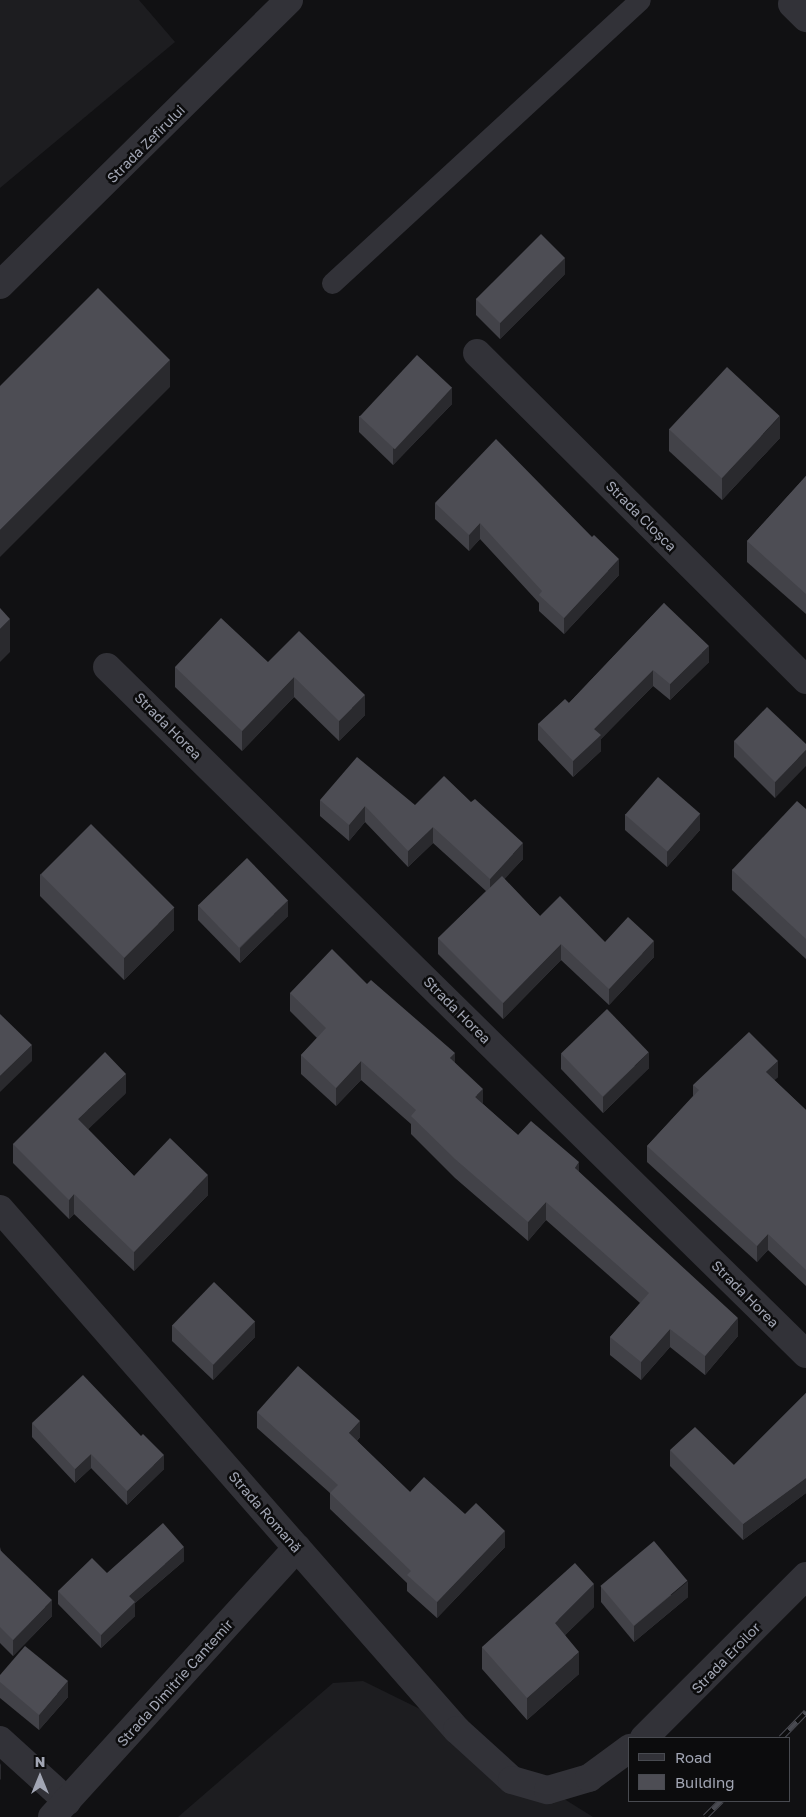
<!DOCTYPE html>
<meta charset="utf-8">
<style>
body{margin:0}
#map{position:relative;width:806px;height:1817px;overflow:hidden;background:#111113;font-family:"Golos Text",sans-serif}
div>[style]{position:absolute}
.built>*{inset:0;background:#1d1d20}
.service>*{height:21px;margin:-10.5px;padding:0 10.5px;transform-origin:10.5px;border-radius:10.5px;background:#323238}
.minor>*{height:28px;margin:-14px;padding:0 14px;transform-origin:14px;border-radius:14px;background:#323238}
.tertiary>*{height:28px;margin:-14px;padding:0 14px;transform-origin:14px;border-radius:14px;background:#323238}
.rail>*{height:5.5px;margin-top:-2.75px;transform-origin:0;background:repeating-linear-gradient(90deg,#0c0c0d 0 11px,#494a51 0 22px);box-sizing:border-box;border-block:1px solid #494a51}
.wall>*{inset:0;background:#424248}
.shaded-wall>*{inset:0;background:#2a2a2e}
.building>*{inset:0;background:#4d4d54;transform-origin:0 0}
span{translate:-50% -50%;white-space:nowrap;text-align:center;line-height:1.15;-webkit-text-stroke:5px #0c0c0d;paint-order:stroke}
.street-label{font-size:14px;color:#a2a6b4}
.legend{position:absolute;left:628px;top:1737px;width:162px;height:65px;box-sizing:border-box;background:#0c0c0d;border:1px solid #484a50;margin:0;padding:6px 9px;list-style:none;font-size:15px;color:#a2a6b4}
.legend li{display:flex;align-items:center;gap:10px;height:25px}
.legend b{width:25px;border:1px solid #484a50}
.north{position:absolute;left:15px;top:1752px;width:50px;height:50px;-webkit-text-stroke:4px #0c0c0d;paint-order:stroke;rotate:0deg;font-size:14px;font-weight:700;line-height:20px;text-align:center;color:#a2a6b4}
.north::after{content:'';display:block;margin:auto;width:18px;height:22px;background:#a2a6b4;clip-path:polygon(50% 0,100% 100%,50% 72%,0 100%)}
</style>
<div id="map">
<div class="built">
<div style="clip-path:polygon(0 0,139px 0,175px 42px,0 188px)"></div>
<div style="clip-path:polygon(363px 1681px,422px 1710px,593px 1817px,178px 1817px,333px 1683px)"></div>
</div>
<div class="service">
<div style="left:332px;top:283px;width:418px;rotate:-42.6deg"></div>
</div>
<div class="minor">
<div style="left:792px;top:4px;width:20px;rotate:45deg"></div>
<div style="left:0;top:285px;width:406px;rotate:-44.6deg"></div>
<div style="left:477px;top:353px;width:464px;rotate:44.8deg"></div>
<div style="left:107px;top:667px;width:980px;rotate:44.5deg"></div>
<div style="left:0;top:1209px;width:451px;rotate:48.8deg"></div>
<div style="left:0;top:1740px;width:91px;rotate:42.3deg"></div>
</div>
<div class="tertiary">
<div style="left:644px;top:1738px;width:229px;rotate:-45deg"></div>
<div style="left:52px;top:1817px;width:364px;rotate:-47.7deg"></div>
<div style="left:297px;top:1548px;width:242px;rotate:48.7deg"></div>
<div style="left:457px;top:1730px;width:74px;rotate:42.3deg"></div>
<div style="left:512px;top:1780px;width:37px;rotate:16deg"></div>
<div style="left:548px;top:1790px;width:43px;rotate:-16.3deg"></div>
<div style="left:589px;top:1778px;width:51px;rotate:-36.2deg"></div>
</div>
<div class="rail">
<div style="left:781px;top:1738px;width:36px;rotate:-46deg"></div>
<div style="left:705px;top:1817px;width:23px;rotate:-45deg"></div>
</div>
<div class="wall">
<div style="clip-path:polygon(565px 274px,500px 339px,476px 315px,476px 299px)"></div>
<div style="clip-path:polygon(452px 404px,393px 465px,359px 432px,359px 416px)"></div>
<div style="clip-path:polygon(669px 429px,780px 438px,722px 500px,669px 451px)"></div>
<div style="clip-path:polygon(806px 476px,806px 614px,747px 562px,747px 541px)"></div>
<div style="clip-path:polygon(435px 503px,619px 575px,564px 634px,539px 611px,539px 603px,480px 539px,469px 551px,435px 519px)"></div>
<div style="clip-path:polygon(664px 603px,709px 662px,670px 700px,653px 686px,601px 739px,601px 751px,573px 777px,538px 740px,538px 724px,569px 703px)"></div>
<div style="clip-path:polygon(268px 662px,365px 715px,339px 741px,294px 697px,242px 751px,175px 687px,175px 667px)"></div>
<div style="clip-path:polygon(734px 741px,806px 744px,775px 798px,734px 757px)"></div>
<div style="clip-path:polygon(320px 800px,415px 805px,523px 859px,504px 879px,540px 916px,605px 942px,654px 957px,609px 1005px,561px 960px,503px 1019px,438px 954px,438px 938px,486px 891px,433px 843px,408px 867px,365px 822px,349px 841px,320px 816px)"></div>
<div style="clip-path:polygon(806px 809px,806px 959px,732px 890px,732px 870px)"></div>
<div style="clip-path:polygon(625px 814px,700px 830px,667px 867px,625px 830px)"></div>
<div style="clip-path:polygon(40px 874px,174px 930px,124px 980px,40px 896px)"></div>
<div style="clip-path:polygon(198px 905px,288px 916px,240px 963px,198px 920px)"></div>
<div style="clip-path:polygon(367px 984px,455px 1063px,483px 1104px,518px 1135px,579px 1172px,738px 1336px,705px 1375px,670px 1347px,641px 1380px,610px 1355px,610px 1337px,640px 1303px,546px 1220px,528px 1241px,455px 1178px,411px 1134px,411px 1124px,361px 1080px,336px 1106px,301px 1074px,301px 1055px,317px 1038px,290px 1011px,290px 993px)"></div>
<div style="clip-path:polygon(561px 1054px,649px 1068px,603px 1113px,561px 1069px)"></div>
<div style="clip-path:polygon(778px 1077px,774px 1080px,806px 1110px,806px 1286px,768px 1250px,757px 1262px,647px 1162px,647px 1146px,693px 1096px,693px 1085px)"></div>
<div style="clip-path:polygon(126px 1093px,88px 1129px,134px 1176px,208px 1195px,134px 1271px,74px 1214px,69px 1219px,13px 1163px,13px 1144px)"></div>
<div style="clip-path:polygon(172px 1325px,255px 1337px,213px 1380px,172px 1341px)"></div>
<div style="clip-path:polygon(806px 1393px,806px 1493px,743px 1540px,670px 1466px,670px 1450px,734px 1465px)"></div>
<div style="clip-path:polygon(257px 1412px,360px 1437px,357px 1441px,410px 1492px,465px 1514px,505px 1547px,437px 1618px,407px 1591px,407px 1583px,330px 1509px,330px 1493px,257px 1428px)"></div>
<div style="clip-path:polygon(32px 1423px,164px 1469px,127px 1505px,91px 1468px,75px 1483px,32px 1437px)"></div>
<div style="clip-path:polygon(0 1547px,1px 1551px,52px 1616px,13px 1656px,0 1643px)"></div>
<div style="clip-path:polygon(184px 1561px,135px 1603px,135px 1616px,101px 1648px,58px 1604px,58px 1591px,107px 1573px)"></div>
<div style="clip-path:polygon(601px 1586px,688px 1597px,634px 1642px,601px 1602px)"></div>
<div style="clip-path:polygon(594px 1607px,565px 1635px,579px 1674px,527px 1720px,482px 1669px,482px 1647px)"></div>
<div style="clip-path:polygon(0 1675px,68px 1697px,39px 1730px,0 1698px)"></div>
</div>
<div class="shaded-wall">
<div style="clip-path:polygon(565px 258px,565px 274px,500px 339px,500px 323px)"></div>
<div style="clip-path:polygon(170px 360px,170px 387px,0 557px,0 530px)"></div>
<div style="clip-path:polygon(452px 388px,452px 404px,393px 465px,393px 449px)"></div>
<div style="clip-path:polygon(780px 416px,780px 438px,722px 500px,722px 478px)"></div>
<div style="clip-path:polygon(480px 523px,480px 539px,469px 551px,469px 535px)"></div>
<div style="clip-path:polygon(619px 559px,619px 575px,564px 634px,564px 618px)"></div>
<div style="clip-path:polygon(10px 619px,10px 652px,0 662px,0 629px)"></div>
<div style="clip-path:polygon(709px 646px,709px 662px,670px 700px,670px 684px)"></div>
<div style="clip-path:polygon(653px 670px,653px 686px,601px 739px,601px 751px,573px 777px,573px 761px,594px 729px)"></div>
<div style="clip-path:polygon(294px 677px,294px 697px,242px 751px,242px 731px)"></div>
<div style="clip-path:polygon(365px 695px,365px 715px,339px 741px,339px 721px)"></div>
<div style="clip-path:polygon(806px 750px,806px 766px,775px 798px,775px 782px)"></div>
<div style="clip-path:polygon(365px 806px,365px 822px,349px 841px,349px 825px)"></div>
<div style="clip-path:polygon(700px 814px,700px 830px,667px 867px,667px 851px)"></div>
<div style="clip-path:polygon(433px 827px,433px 843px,408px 867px,408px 851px)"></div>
<div style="clip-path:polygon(523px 843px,523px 859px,490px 895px,490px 879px)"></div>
<div style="clip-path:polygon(288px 900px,288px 916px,240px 963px,240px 948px)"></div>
<div style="clip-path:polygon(174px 908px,174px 930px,124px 980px,124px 958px)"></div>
<div style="clip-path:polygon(654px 941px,654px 957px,609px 1005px,609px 989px)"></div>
<div style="clip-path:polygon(561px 944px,561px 960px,503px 1019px,503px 1003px)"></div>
<div style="clip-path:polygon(32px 1045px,32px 1061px,0 1092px,0 1076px)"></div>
<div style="clip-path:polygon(649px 1052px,649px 1068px,603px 1113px,603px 1097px)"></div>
<div style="clip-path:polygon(455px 1053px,455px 1071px,450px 1058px)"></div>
<div style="clip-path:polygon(361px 1061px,361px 1080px,336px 1106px,336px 1088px)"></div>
<div style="clip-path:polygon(778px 1061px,778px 1077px,766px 1088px,766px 1072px)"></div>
<div style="clip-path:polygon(126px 1074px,126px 1093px,78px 1139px,78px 1119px)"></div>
<div style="clip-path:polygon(483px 1089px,483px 1108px,475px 1097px)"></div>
<div style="clip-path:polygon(579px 1162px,579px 1181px,575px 1168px)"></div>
<div style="clip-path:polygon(208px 1175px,208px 1195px,134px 1271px,134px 1252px)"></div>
<div style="clip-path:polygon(74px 1194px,74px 1214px,69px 1219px,69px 1200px)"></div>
<div style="clip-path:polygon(546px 1202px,546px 1220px,528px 1241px,528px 1222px)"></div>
<div style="clip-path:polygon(768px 1234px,768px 1250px,757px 1262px,757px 1246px)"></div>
<div style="clip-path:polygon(738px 1318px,738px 1336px,705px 1375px,705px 1356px)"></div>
<div style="clip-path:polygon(255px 1321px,255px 1337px,213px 1380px,213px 1364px)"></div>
<div style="clip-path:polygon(670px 1329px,670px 1347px,641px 1380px,641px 1362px)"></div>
<div style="clip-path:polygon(360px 1421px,360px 1437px,349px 1449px,349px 1433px)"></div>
<div style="clip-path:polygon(91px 1454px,91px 1468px,75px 1483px,75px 1469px)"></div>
<div style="clip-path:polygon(164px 1455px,164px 1469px,127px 1505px,127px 1491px)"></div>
<div style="clip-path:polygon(806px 1478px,806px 1493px,743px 1540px,743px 1524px)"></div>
<div style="clip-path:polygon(505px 1531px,505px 1547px,437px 1618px,437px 1602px)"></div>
<div style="clip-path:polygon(184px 1547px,184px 1561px,135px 1603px,135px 1616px,101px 1648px,101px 1635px,129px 1596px)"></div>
<div style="clip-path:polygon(688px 1581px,688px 1597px,634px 1642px,634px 1626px)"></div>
<div style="clip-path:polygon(594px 1584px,594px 1607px,555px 1645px,555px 1623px)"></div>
<div style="clip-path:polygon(52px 1600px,52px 1616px,13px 1656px,13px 1640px)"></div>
<div style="clip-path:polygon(579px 1652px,579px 1674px,527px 1720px,527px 1698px)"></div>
<div style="clip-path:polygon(68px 1681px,68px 1697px,39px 1730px,39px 1715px)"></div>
<div style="clip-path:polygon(1px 1763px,1px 1779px,0 1780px,0 1765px)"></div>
</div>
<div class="building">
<div style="left:541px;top:234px;width:34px;height:92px;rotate:45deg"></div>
<div style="clip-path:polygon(98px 288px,170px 360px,0 530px,0 386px)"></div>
<div style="left:417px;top:355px;width:48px;height:84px;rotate:43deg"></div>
<div style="left:727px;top:367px;width:72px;height:85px;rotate:43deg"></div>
<div style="clip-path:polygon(496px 439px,592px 537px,594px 535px,619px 559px,564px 618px,539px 595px,542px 591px,480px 523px,469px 535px,435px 503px)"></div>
<div style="clip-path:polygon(806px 476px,806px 594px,747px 541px)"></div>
<div style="clip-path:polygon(664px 603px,709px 646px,670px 684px,653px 670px,594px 729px,601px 735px,573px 761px,538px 724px,565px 699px,569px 703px)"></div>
<div style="clip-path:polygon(0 608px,10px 619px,0 629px)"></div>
<div style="clip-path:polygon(221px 618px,268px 662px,299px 631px,365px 695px,339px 721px,294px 677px,242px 731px,175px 667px)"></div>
<div style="clip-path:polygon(767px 707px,806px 744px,806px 750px,775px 782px,734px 741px)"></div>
<div style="clip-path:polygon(357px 757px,415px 805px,444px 776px,471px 802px,475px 799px,523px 843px,490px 879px,433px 827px,408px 851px,365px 806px,349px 825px,320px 800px)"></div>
<div style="left:658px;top:777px;width:56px;height:50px;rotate:41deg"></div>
<div style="clip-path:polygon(797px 801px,806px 809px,806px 939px,732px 870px)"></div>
<div style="left:91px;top:824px;width:118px;height:71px;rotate:45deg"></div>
<div style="left:247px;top:858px;width:59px;height:68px;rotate:46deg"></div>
<div style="clip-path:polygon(502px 876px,540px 916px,560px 896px,605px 942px,628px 917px,654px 941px,609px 989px,561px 944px,503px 1003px,438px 938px)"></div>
<div style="clip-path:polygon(332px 949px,367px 984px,371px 980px,455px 1053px,450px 1058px,483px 1089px,475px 1097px,518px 1135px,531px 1121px,579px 1162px,575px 1168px,738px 1318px,705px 1356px,670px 1329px,641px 1362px,610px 1337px,649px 1293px,546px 1202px,528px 1222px,455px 1159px,411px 1116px,416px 1110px,361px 1061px,336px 1088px,301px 1055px,326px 1028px,290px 993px)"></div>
<div style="left:607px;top:1009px;width:60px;height:64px;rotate:46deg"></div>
<div style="clip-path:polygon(0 1014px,32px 1045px,0 1076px)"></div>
<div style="clip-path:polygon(749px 1032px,778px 1061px,766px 1072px,806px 1110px,806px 1270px,768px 1234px,757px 1246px,647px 1146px,699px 1090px,693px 1085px)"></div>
<div style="clip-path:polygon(105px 1052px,126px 1074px,78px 1119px,134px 1176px,170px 1138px,208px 1175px,134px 1252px,74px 1194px,69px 1200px,13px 1144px)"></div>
<div style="left:214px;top:1282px;width:57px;height:60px;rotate:44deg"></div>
<div style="clip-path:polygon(298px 1366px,360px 1421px,349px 1433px,410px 1492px,424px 1477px,465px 1514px,476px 1503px,505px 1531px,437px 1602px,407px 1575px,411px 1571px,330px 1493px,338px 1485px,257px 1412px)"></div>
<div style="clip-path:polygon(83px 1375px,141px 1436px,143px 1434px,164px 1455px,127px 1491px,91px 1454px,75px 1469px,32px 1423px)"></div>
<div style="clip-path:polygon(806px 1393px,806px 1478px,743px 1524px,670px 1450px,695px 1427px,734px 1465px)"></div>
<div style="clip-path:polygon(163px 1523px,184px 1547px,129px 1596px,135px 1602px,101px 1635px,58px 1591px,92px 1558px,107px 1573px)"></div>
<div style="left:654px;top:1541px;width:52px;height:70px;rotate:50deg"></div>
<div style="clip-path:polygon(0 1550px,52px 1600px,13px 1640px,0 1627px)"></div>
<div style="clip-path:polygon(575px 1563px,594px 1584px,555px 1623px,579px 1652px,527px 1698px,482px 1647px)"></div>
<div style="clip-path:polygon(25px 1646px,68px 1681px,39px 1715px,0 1682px,0 1675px)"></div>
</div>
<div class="street-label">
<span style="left:146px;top:144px;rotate:-45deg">Strada Zefirului</span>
<span style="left:641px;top:516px;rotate:45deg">Strada Cloșca</span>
<span style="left:168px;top:726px;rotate:45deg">Strada Horea</span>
<span style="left:457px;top:1010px;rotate:45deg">Strada Horea</span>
<span style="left:745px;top:1294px;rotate:45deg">Strada Horea</span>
<span style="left:265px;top:1512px;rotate:49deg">Strada Romană</span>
<span style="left:726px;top:1658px;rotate:-46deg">Strada Eroilor</span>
<span style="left:175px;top:1683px;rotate:-48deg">Strada Dimitrie Cantemir</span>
</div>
<ul class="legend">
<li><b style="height:6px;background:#323238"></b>Road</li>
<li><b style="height:14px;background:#4d4d54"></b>Building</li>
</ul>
<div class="north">N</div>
</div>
